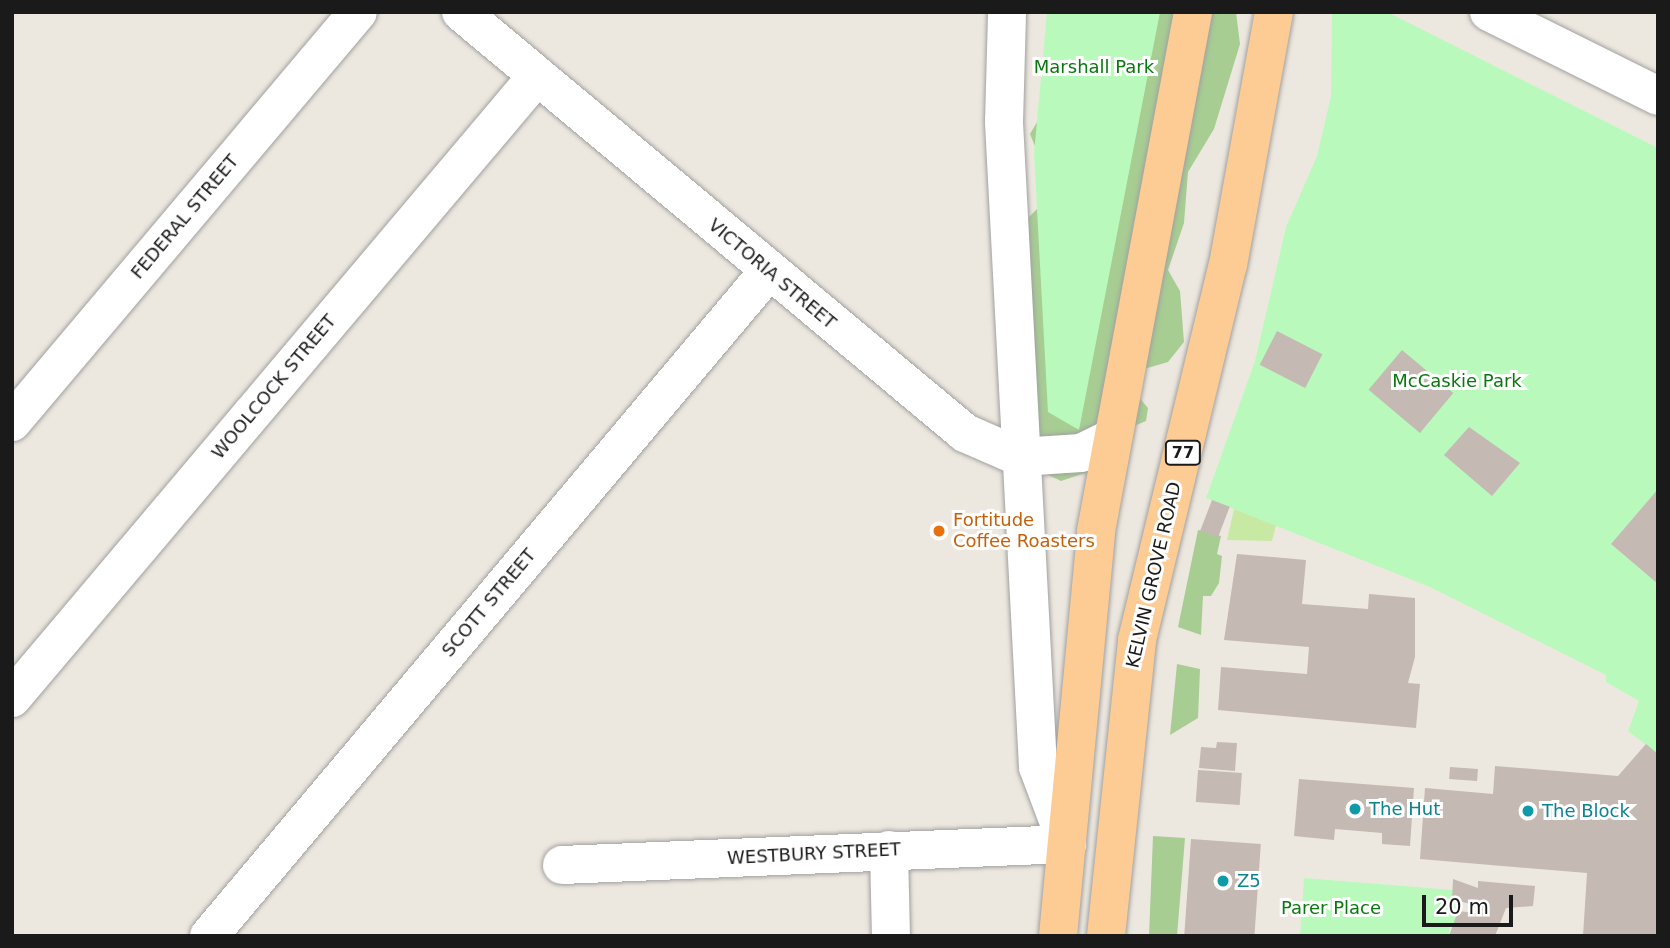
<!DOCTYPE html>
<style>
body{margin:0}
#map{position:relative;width:1670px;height:948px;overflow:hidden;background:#ede8df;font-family:"DejaVu Sans",sans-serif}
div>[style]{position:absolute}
.grass>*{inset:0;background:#c8e9a3}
.forest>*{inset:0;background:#a7cd93}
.park>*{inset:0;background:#b9fabc}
.building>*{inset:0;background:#c4b9b3;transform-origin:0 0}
.roads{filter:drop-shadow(0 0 2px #a1a1a1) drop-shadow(0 0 2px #a1a1a1)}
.minor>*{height:38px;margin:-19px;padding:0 19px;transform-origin:19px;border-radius:19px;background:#fff}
.major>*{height:38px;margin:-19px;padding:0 19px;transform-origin:19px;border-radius:19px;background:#fdcb94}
.dots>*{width:19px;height:19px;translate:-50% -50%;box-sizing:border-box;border:4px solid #fff;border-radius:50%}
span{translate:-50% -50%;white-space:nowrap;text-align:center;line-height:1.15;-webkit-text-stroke:6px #fff;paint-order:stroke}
.shield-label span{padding:2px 5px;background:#fff;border:2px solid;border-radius:5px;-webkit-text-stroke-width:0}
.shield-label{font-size:16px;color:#1a1a1a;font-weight:700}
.park-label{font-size:18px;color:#09780e}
.street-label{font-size:18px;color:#1a1a1a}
.food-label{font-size:18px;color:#c56008}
.left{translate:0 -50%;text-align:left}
.culture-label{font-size:18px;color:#0d838f}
.frame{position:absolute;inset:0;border:14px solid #1a1a1a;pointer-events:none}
.scale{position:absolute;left:1422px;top:895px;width:91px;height:32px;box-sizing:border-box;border:4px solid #1a1a1a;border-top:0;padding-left:9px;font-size:21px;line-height:24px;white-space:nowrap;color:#1a1a1a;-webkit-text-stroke:5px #fff;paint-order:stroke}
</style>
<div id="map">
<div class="grass">
<div style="clip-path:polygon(1234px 509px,1276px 525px,1272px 541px,1227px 540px)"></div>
</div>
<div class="forest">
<div style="clip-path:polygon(1074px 12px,1236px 12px,1240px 44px,1214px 129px,1188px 172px,1184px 223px,1168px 270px,1180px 291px,1184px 342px,1168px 362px,1144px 369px,1131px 388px,1148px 408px,1146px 421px,1134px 426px,1109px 465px,1061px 481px,1038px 470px,1026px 220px,1044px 202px,1048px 178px,1030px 134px,1055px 92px)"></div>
<div style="clip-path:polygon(1198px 530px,1221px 536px,1217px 554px,1222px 556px,1219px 583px,1211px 596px,1203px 596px,1201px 635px,1178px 627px)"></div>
<div style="clip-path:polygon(1177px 664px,1200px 669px,1198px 718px,1170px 735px)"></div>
<div style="clip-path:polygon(1153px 836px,1185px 838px,1177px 936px,1149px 936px)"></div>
</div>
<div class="park">
<div style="clip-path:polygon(1047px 12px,1160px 12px,1079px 430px,1048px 412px,1034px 154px)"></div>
<div style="clip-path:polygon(1332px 12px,1387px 12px,1658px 148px,1658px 489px,1611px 544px,1658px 584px,1658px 754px,1628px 731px,1639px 701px,1606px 682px,1606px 675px,1430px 587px,1206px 498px,1255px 361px,1286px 227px,1317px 156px,1331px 96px)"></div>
<div style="clip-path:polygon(1304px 878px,1453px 890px,1457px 925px,1450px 925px,1449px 936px,1300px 936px)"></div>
</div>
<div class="building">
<div style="left:1277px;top:331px;width:51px;height:38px;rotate:27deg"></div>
<div style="left:1402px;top:350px;width:67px;height:52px;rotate:40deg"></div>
<div style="clip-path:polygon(1469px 427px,1520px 463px,1492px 496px,1444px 455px)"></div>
<div style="clip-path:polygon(1658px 489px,1658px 584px,1611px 544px)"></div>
<div style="left:1212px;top:500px;width:19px;height:33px;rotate:21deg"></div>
<div style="clip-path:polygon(1237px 554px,1306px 560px,1302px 604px,1368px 609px,1369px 594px,1415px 598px,1415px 657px,1408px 683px,1420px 684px,1416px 728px,1218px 710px,1221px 667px,1307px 674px,1309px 647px,1224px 640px)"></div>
<div style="clip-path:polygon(1217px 742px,1237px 743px,1235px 771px,1199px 768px,1201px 747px,1216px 748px)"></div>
<div style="clip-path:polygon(1646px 744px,1658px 754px,1658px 936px,1583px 936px,1587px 873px,1420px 859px,1425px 788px,1493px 794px,1495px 766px,1618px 776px)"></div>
<div style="left:1450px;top:767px;width:28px;height:12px;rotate:4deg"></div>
<div style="left:1198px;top:770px;width:44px;height:32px;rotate:4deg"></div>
<div style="clip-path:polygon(1299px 779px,1414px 788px,1410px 846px,1382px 844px,1382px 833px,1335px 829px,1334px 840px,1294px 836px)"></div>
<div style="left:1191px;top:839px;width:70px;height:97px;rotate:4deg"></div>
<div style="clip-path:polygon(1453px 879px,1478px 888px,1478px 881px,1535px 886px,1533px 906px,1506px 908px,1495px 936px,1449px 936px,1458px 911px,1476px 913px,1477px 906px,1452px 899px)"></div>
</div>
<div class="roads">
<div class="minor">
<div style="left:461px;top:12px;width:657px;rotate:39.87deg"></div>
<div style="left:965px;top:433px;width:60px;rotate:23.6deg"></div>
<div style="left:1020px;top:457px;width:61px;rotate:-3.8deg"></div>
<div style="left:1081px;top:453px;width:34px;rotate:-26deg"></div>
<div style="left:1489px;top:12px;width:189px;rotate:26.4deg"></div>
<div style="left:12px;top:422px;width:536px;rotate:-49.84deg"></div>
<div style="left:12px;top:698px;width:814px;rotate:-49.83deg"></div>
<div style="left:889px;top:850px;width:86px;rotate:88.7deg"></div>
<div style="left:562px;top:865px;width:505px;rotate:-2.38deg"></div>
<div style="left:1067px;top:844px;width:82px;rotate:-110.6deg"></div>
<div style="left:1038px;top:767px;width:646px;rotate:-93.02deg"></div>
<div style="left:1004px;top:122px;width:110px;rotate:-88.4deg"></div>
<div style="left:209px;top:936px;width:868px;rotate:-49.91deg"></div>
</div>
<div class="major">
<div style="left:1058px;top:936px;width:407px;rotate:-84.6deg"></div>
<div style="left:1096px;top:531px;width:528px;rotate:-79.41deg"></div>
<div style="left:1106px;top:936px;width:298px;rotate:-84deg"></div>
<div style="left:1137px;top:640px;width:386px;rotate:-76.4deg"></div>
<div style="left:1228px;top:265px;width:257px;rotate:-79.7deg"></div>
</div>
</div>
<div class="dots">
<div style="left:939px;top:531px;background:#e8710a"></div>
<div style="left:1355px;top:809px;background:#0f9aa8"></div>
<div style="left:1528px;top:811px;background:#0f9aa8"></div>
<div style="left:1223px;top:881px;background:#0f9aa8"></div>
</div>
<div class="shield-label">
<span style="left:1183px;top:453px">77</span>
</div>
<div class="park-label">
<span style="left:1094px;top:67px">Marshall Park</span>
<span style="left:1457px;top:381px">McCaskie Park</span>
<span style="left:1331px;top:908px">Parer Place</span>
</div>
<div class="street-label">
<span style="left:185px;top:217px;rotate:-50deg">FEDERAL STREET</span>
<span style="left:772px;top:274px;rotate:40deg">VICTORIA STREET</span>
<span style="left:274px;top:387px;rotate:-50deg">WOOLCOCK STREET</span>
<span style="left:1154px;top:575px;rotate:-77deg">KELVIN GROVE ROAD</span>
<span style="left:489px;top:603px;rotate:-50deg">SCOTT STREET</span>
<span style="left:814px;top:854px;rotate:-3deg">WESTBURY STREET</span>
</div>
<div class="food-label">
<span class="left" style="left:953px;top:531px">Fortitude<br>Coffee Roasters</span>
</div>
<div class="culture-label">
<span class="left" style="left:1369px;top:809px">The Hut</span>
<span class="left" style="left:1542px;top:811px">The Block</span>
<span class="left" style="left:1237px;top:881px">Z5</span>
</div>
<div class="frame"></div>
<div class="scale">20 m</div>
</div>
